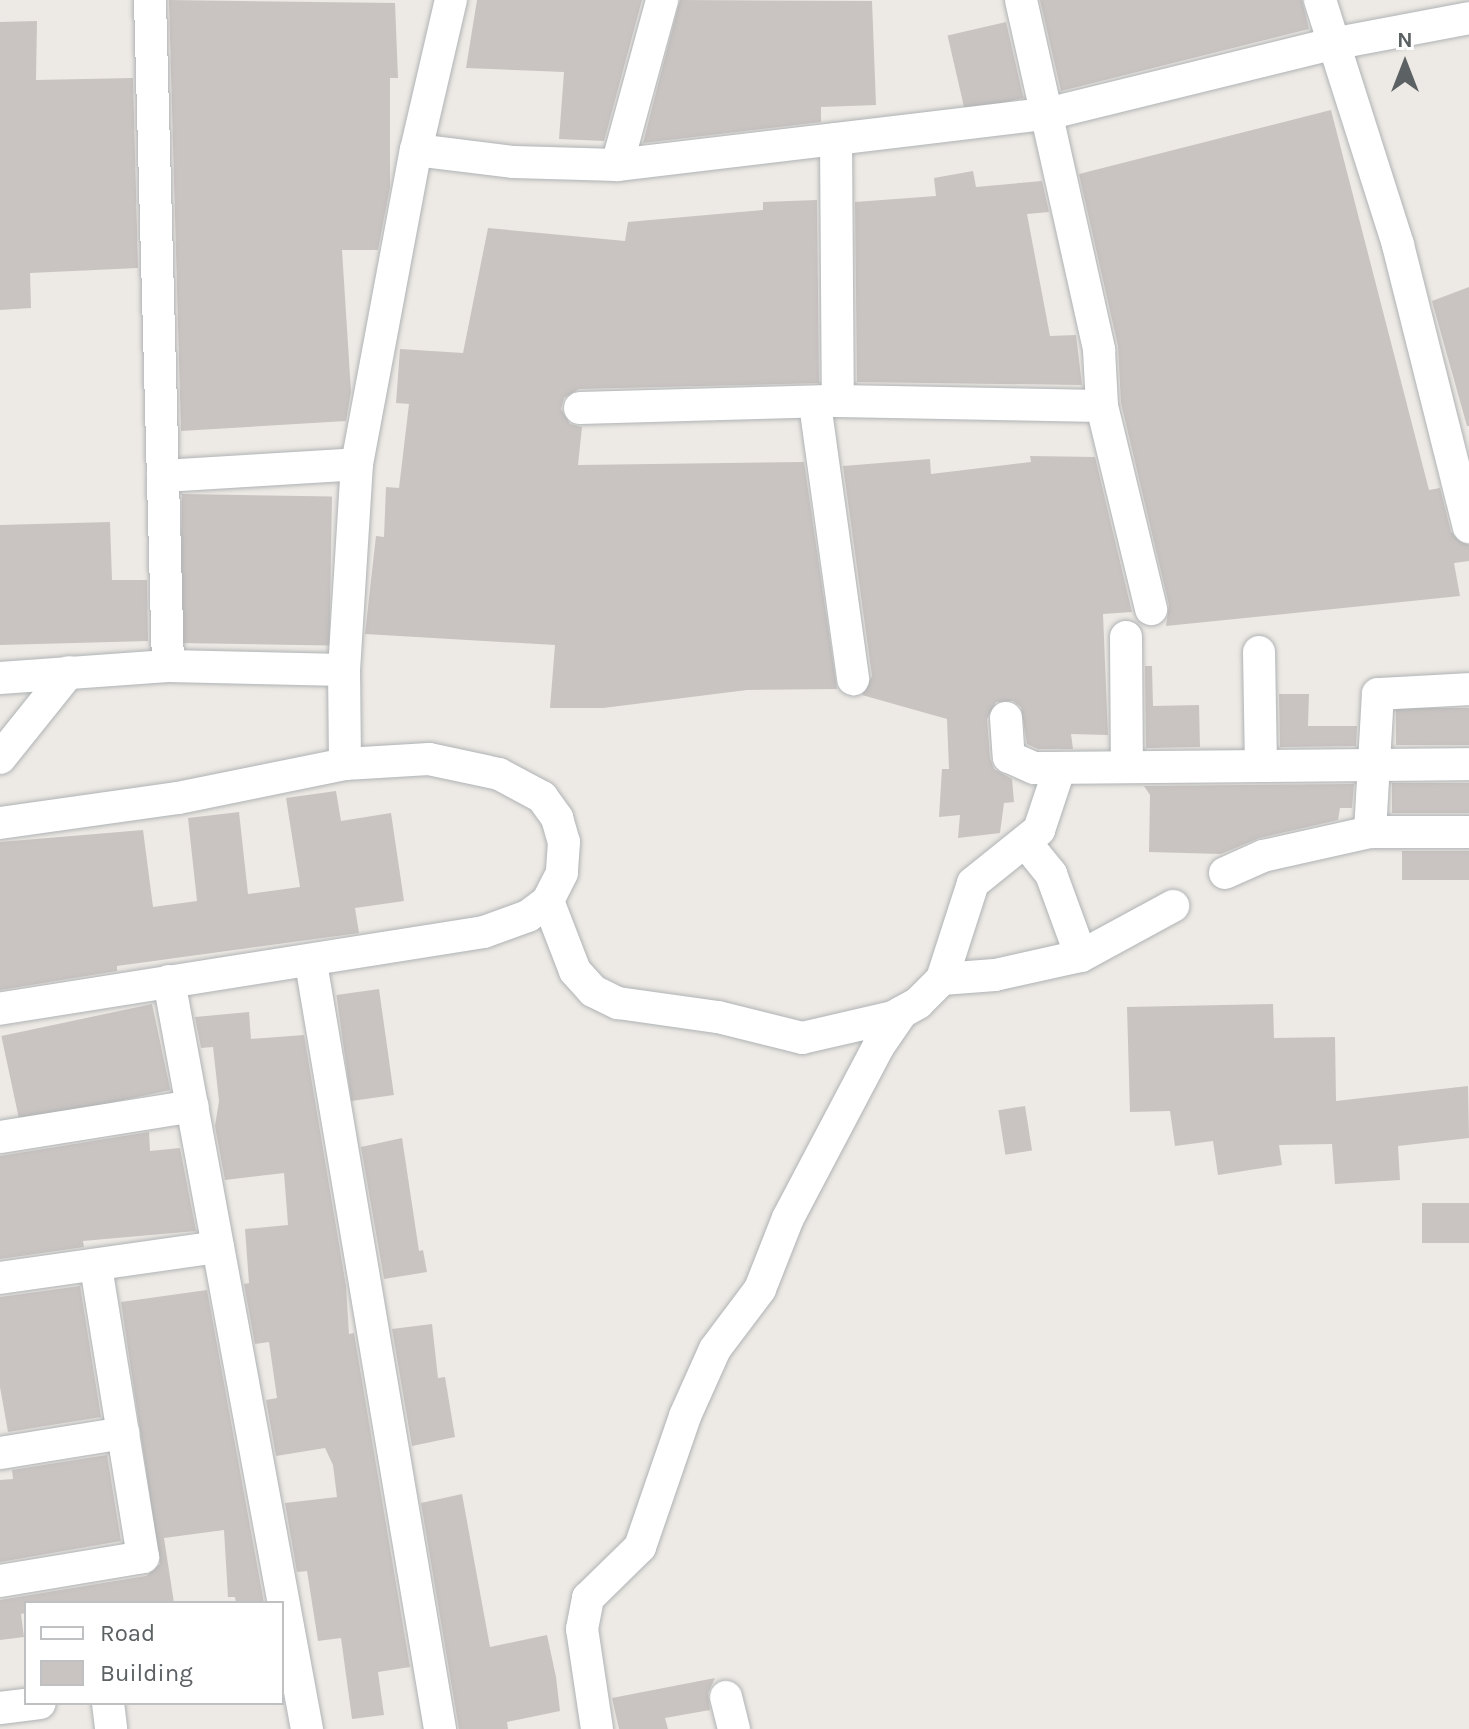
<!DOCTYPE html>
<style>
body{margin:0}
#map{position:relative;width:1469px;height:1729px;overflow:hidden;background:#ede9e4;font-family:Karla,sans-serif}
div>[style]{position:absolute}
.building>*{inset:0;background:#c9c4c1;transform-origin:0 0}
.roads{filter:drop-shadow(0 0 2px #afb3b5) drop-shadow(0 0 2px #afb3b5)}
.minor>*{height:32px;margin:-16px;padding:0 16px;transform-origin:16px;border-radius:16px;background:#fff}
span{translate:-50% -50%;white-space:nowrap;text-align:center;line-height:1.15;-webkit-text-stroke:6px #fff;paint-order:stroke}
.legend{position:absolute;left:24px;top:1601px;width:260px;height:104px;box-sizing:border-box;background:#fff;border:2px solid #bec0c1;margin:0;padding:10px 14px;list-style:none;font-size:24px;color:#5c6163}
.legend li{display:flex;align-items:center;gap:16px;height:40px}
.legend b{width:40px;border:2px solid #bec0c1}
.north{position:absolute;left:1365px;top:24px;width:80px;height:80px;-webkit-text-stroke:6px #fff;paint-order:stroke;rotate:0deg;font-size:22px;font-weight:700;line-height:32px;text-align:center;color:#5c6163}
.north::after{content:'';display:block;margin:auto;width:28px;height:36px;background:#5c6163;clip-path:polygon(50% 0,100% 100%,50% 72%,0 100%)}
</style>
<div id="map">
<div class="building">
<div style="clip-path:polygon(169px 0,395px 3px,398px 78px,390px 78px,390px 187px,378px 250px,342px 250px,351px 392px,346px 421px,181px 431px)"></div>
<div style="clip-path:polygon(477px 0,642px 0,604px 141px,559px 139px,564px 72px,466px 68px)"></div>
<div style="clip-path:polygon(680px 0,872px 1px,876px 105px,821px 107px,821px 122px,643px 143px)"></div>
<div style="clip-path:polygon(1040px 0,1302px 0,1309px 29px,1061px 91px)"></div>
<div style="clip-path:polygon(37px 21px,36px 80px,133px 78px,138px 268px,30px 273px,31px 308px,0 310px,0 22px)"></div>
<div style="left:1006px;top:22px;width:78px;height:60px;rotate:77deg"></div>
<div style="clip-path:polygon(1331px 110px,1429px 490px,1440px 488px,1451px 532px,1469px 545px,1469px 561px,1454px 563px,1460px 596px,1166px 626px,1169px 605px,1121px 403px,1118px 346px,1079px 174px)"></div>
<div style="clip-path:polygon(973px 171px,976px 187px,1042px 181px,1049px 212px,1027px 214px,1050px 336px,1076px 335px,1082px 385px,857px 382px,855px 202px,936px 196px,934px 178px)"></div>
<div style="clip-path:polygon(817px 200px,819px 383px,579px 389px,564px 398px,561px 409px,570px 424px,582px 427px,578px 465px,804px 462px,837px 689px,747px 690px,603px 708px,550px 708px,555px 645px,365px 634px,376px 536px,384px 537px,386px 487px,399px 488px,409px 404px,396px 403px,400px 349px,463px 353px,488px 228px,625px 241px,628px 222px,763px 210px,763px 202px)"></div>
<div style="clip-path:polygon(1469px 287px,1469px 426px,1467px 426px,1432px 301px)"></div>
<div style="clip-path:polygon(1030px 456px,1095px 457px,1132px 612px,1103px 614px,1108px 735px,1071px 734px,1073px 749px,1038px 749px,1027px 744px,1021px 707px,1013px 701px,996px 702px,987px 719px,990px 758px,994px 769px,1012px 779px,1014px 802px,1004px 803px,1000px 833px,958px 838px,960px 815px,939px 817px,942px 769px,949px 769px,947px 719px,862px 695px,872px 676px,843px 466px,930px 459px,931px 474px,1031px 462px)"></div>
<div style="left:182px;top:494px;width:150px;height:149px;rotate:1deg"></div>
<div style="clip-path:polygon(110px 522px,112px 580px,147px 580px,148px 641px,0 645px,0 525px)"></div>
<div style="clip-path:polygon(1145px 666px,1152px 666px,1153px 706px,1199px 705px,1200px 747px,1146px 748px)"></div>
<div style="clip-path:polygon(1279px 694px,1309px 694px,1308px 726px,1357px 726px,1356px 746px,1280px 747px)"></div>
<div style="left:1469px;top:708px;width:37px;height:73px;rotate:90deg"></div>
<div style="left:1469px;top:783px;width:30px;height:77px;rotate:90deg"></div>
<div style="clip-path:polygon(1354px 784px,1352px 808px,1340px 808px,1338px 820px,1259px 838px,1221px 854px,1149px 852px,1150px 795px,1144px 786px)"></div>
<div style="clip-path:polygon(336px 791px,341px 821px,391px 813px,404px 901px,355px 908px,359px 933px,117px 966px,117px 971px,0 990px,0 842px,143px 830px,153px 907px,197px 901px,188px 818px,239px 812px,248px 894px,300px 887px,286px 798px)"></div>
<div style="left:1402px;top:851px;width:67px;height:29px"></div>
<div style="left:379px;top:989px;width:107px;height:43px;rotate:82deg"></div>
<div style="left:152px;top:1004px;width:88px;height:154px;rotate:78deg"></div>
<div style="clip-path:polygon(1273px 1004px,1274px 1038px,1335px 1037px,1336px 1101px,1468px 1086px,1469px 1138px,1398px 1146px,1400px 1180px,1335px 1184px,1332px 1144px,1279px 1145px,1282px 1165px,1218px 1175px,1213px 1141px,1175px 1146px,1170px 1111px,1130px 1112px,1127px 1007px)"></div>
<div style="clip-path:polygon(249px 1012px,251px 1039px,304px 1035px,346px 1286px,349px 1334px,354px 1333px,410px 1667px,378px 1672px,384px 1715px,352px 1719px,341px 1638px,318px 1641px,307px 1571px,297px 1572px,285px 1503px,337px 1497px,333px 1465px,325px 1448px,276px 1456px,266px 1400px,277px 1398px,269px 1342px,255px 1344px,244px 1284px,249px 1283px,245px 1229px,288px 1225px,284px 1173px,225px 1180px,215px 1126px,219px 1101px,213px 1047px,201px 1048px,195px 1017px)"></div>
<div style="left:1025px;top:1106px;width:45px;height:27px;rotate:81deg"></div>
<div style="clip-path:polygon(149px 1132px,150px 1151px,180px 1148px,196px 1231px,83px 1241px,84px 1247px,0 1259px,0 1156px)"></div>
<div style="clip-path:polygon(402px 1138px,419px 1251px,423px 1250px,427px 1272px,384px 1279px,361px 1147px)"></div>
<div style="left:1469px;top:1203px;width:40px;height:47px;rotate:90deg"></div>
<div style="clip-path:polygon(80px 1286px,101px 1417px,8px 1432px,0 1387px,0 1297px)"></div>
<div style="clip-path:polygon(207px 1290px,264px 1603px,236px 1603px,235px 1597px,228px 1597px,224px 1530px,164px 1538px,174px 1603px,26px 1603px,26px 1613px,21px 1614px,24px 1637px,0 1640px,0 1600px,146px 1576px,160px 1564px,121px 1302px)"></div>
<div style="clip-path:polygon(432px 1324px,438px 1378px,445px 1377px,455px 1437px,412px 1446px,392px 1329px)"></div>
<div style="clip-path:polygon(107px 1455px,121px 1541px,0 1562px,0 1480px,13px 1479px,12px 1470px)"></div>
<div style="clip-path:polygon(462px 1494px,490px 1647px,547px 1635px,556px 1677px,560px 1711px,507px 1722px,508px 1729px,459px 1729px,421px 1503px)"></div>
<div style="clip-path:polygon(715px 1678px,708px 1693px,710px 1710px,665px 1718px,668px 1729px,619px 1729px,612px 1698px)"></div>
</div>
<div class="roads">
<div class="minor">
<div style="left:150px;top:0;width:666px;rotate:88.45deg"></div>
<div style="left:1021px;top:0;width:359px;rotate:77.4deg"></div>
<div style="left:1099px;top:350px;width:56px;rotate:86.9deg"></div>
<div style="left:1102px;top:406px;width:209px;rotate:76.4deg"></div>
<div style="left:1320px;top:0;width:257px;rotate:72.3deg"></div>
<div style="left:1398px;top:245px;width:291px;rotate:75.9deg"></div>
<div style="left:836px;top:139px;width:262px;rotate:89.6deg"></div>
<div style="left:416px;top:150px;width:99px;rotate:7deg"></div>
<div style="left:514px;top:162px;width:103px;rotate:1.7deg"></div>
<div style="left:617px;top:165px;width:433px;rotate:-6.8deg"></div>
<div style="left:1047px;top:114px;width:293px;rotate:-13.8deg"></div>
<div style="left:1332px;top:44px;width:139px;rotate:-10.7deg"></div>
<div style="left:617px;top:165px;width:171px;rotate:-74.7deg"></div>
<div style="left:815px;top:404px;width:278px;rotate:82.1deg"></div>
<div style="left:580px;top:408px;width:258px;rotate:-1.6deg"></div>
<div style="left:838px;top:401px;width:264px;rotate:1.1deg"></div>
<div style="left:163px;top:476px;width:194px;rotate:-3.5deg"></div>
<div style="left:1126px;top:637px;width:130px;rotate:89.6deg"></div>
<div style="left:1259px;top:652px;width:112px;rotate:89deg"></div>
<div style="left:0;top:678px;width:168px;rotate:-4.1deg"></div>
<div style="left:168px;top:666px;width:176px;rotate:1.3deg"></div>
<div style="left:1006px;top:718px;width:39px;rotate:86deg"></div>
<div style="left:1009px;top:757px;width:27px;rotate:24deg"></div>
<div style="left:1034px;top:768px;width:435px;rotate:-0.5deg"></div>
<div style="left:0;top:758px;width:110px;rotate:-51.3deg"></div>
<div style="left:345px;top:764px;width:94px;rotate:-90.6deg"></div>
<div style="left:344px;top:670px;width:206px;rotate:-86.4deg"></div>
<div style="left:357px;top:464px;width:319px;rotate:-79.4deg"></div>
<div style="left:416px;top:150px;width:154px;rotate:-76.9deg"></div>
<div style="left:0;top:823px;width:180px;rotate:-8deg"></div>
<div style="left:178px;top:798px;width:170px;rotate:-11.5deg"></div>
<div style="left:345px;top:764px;width:84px;rotate:-3.4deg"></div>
<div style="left:429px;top:759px;width:72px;rotate:12.1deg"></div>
<div style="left:499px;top:774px;width:49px;rotate:28.1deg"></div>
<div style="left:542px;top:797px;width:26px;rotate:54deg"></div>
<div style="left:557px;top:818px;width:25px;rotate:74deg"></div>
<div style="left:564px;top:842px;width:31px;rotate:94deg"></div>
<div style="left:562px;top:873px;width:31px;rotate:117deg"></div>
<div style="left:548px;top:901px;width:25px;rotate:143deg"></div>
<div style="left:528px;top:916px;width:47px;rotate:160deg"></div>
<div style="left:484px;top:932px;width:490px;rotate:171deg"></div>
<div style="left:1370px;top:832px;width:138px;rotate:-86.7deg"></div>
<div style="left:1378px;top:694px;width:91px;rotate:-3.1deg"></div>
<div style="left:1026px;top:843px;width:40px;rotate:51deg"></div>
<div style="left:1051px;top:874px;width:87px;rotate:69.9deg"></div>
<div style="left:1225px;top:873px;width:42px;rotate:-24.1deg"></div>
<div style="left:1263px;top:856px;width:110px;rotate:-12.6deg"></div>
<div style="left:1370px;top:832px;width:99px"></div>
<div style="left:548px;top:901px;width:75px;rotate:68.9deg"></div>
<div style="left:575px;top:971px;width:27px;rotate:48deg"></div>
<div style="left:593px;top:991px;width:28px;rotate:26deg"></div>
<div style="left:618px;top:1003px;width:101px;rotate:8deg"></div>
<div style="left:718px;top:1017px;width:87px;rotate:14deg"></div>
<div style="left:802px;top:1038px;width:93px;rotate:-13deg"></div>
<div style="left:893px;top:1017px;width:29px;rotate:-29deg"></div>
<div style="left:918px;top:1003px;width:34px;rotate:-45deg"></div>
<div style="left:942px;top:979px;width:101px;rotate:-72.1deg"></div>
<div style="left:973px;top:883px;width:85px;rotate:-38.8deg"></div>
<div style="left:1039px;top:830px;width:63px;rotate:-71.6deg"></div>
<div style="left:311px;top:963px;width:777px;rotate:80.44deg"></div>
<div style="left:942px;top:979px;width:53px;rotate:-4.3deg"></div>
<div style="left:995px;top:975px;width:88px;rotate:-12.5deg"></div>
<div style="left:1081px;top:956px;width:105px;rotate:-28.5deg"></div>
<div style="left:169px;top:981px;width:761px;rotate:79.55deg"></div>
<div style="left:0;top:1137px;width:195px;rotate:-9.1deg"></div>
<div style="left:0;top:1278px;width:220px;rotate:-8.1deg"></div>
<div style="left:0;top:1453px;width:125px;rotate:-9.2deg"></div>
<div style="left:0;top:1581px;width:145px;rotate:-9.5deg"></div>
<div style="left:143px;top:1557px;width:295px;rotate:-99.2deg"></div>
<div style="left:726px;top:1697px;width:33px;rotate:76deg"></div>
<div style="left:108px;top:1703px;width:26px;rotate:83deg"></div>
<div style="left:0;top:1708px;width:40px;rotate:-7.1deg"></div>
<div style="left:597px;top:1729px;width:101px;rotate:-98.5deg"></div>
<div style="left:582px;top:1629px;width:32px;rotate:-79deg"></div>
<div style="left:588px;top:1598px;width:73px;rotate:-44.4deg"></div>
<div style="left:640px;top:1547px;width:139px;rotate:-71deg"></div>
<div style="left:685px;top:1416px;width:73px;rotate:-65.9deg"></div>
<div style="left:715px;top:1349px;width:75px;rotate:-53.1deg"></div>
<div style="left:760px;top:1289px;width:76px;rotate:-68.5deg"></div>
<div style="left:788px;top:1218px;width:193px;rotate:-62.2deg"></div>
<div style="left:878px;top:1047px;width:42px;rotate:-55.6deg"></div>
</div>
</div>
<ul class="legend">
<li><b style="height:10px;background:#fff"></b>Road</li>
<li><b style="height:22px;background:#c9c4c1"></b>Building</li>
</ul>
<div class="north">N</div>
</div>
